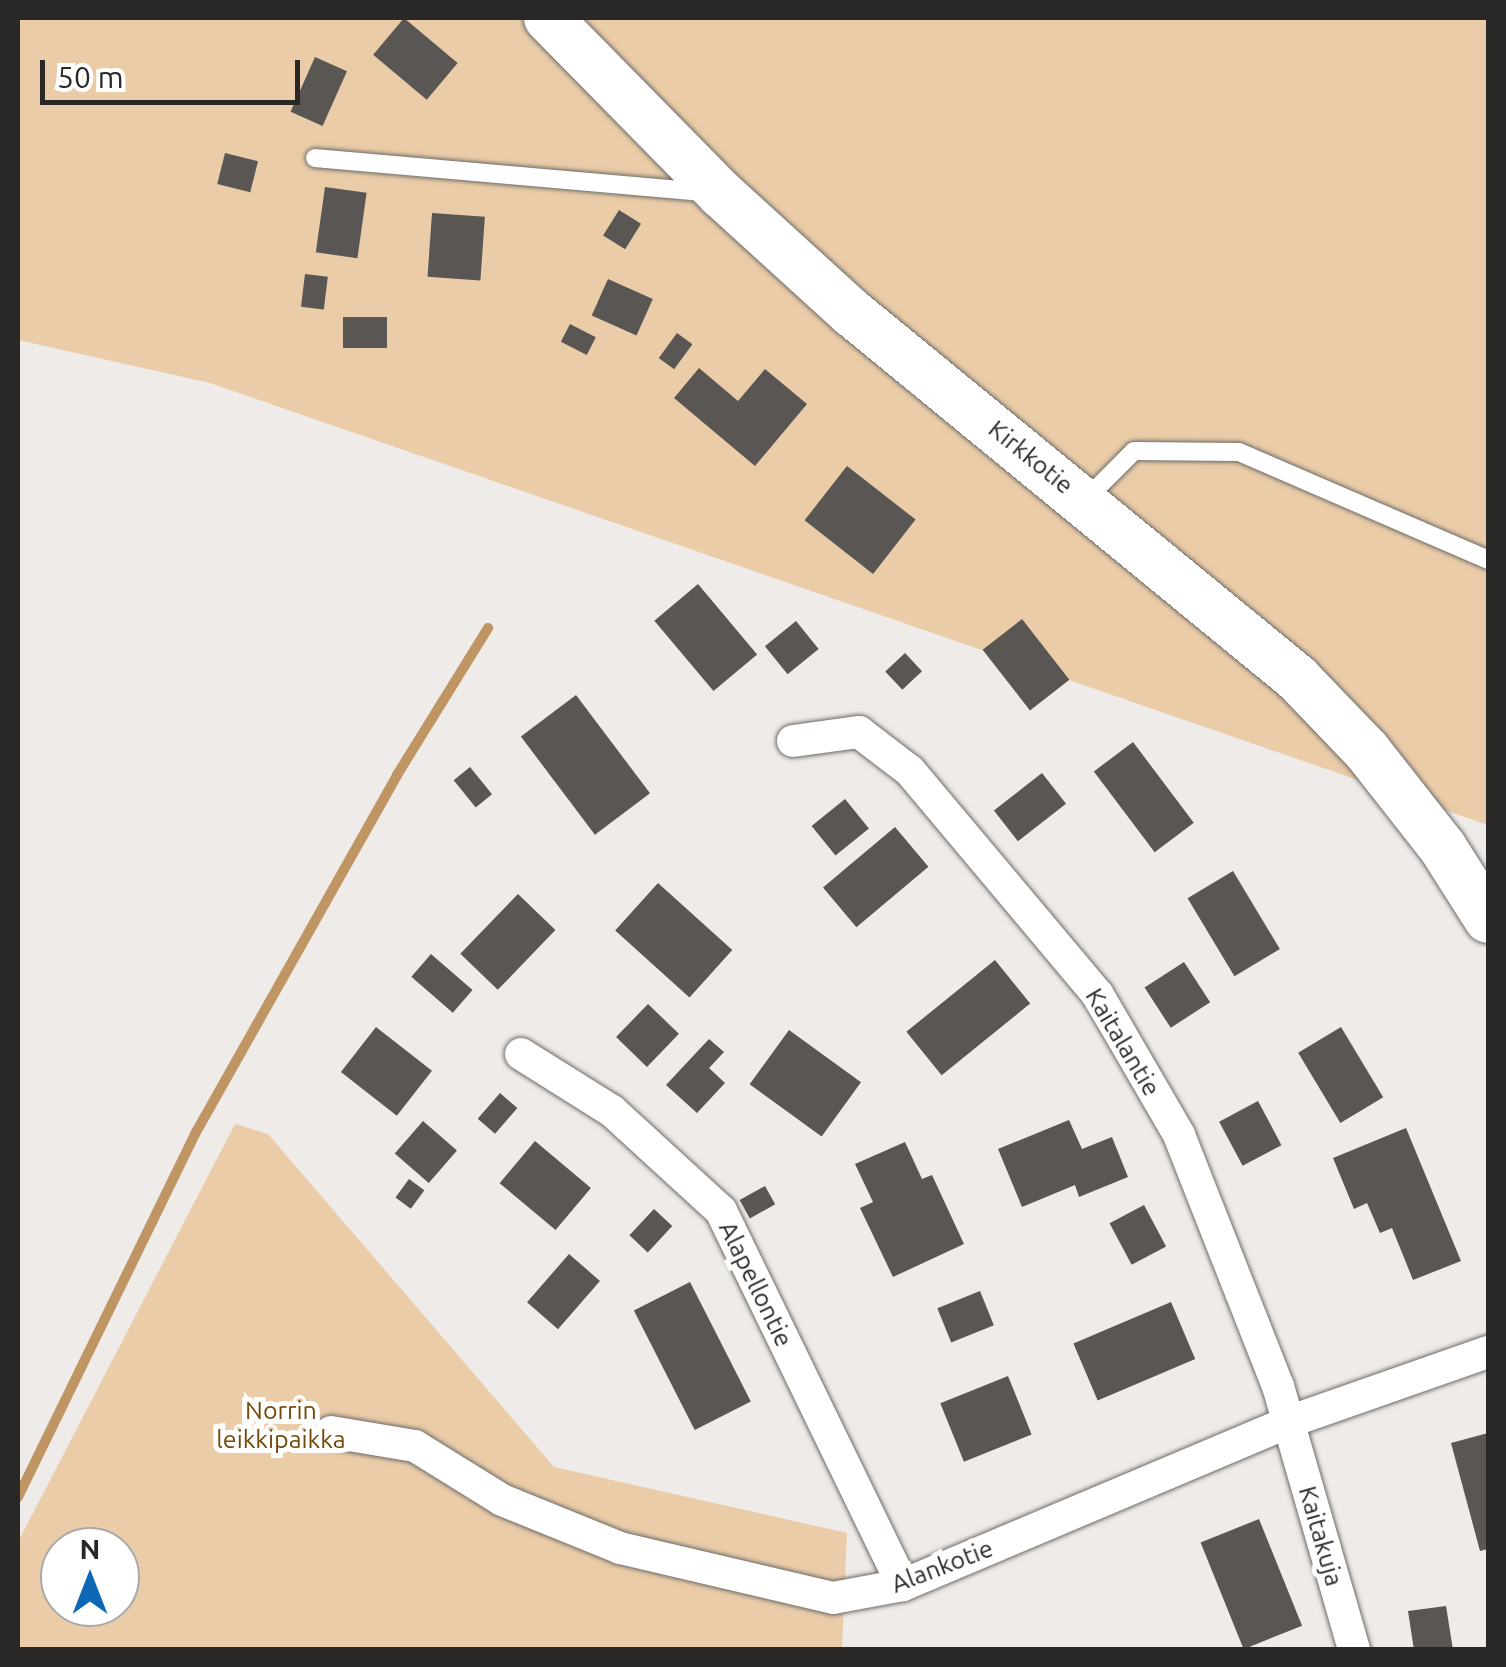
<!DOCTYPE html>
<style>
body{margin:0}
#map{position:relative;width:1506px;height:1667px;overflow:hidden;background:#efebe8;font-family:Ubuntu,sans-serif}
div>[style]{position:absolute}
.green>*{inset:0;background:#eacca9}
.stream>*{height:10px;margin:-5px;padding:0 5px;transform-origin:5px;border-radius:5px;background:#bf9663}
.building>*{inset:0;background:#595653;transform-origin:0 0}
.roads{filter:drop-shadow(0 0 2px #6d6b67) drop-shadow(0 0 2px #6d6b67)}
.lane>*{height:18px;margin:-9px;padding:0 9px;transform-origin:9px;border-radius:9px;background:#fff}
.street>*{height:32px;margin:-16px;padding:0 16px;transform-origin:16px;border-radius:16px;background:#fff}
.secondary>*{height:48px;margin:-24px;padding:0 24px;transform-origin:24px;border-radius:24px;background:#fff}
span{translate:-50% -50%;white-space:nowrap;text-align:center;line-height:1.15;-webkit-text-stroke:10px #fff;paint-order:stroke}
.street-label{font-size:25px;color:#292826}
.park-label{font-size:25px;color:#734a0a}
.frame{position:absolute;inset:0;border:20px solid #292826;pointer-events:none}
.north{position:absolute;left:40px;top:1527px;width:100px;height:100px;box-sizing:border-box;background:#fff;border:2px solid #a9a9a8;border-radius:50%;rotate:0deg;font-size:28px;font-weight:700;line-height:40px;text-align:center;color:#292826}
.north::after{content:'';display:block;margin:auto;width:35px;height:45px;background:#0c68b5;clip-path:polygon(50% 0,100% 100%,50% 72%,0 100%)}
.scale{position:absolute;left:40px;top:60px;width:260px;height:45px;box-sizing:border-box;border:5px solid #292826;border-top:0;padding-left:12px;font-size:30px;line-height:35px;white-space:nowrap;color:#292826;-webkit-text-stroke:8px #fff;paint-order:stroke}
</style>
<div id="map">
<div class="green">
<div style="clip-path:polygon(18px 18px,1488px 18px,1488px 825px,210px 383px,18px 340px)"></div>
<div style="clip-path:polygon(evenodd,235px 1124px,268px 1134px,554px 1467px,847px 1533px,842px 1649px,18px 1649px,18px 1542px,235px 1124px,60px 1547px,120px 1547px,120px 1607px,60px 1607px,60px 1547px)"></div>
</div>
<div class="stream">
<div style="left:18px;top:1497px;width:404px;rotate:-64deg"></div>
<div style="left:195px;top:1134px;width:412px;rotate:-60.6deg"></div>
<div style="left:397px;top:775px;width:173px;rotate:-58.2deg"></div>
</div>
<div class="building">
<div style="left:404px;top:18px;width:70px;height:48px;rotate:40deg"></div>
<div style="left:315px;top:57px;width:35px;height:60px;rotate:24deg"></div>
<div style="left:225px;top:153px;width:34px;height:32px;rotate:14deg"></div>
<div style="left:325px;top:187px;width:42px;height:66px;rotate:8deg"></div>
<div style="left:619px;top:210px;width:26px;height:30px;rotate:32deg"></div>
<div style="left:432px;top:213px;width:53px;height:64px;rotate:4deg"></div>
<div style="left:305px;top:274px;width:23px;height:33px;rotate:7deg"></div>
<div style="left:608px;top:279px;width:49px;height:40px;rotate:24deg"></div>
<div style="left:343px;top:317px;width:44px;height:31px"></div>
<div style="left:570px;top:324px;width:29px;height:20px;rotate:27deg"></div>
<div style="left:677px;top:333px;width:19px;height:31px;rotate:36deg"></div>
<div style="clip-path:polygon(699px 368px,738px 401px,765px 369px,807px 404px,755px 466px,674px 398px)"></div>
<div style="left:847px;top:466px;width:87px;height:69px;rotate:38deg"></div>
<div style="left:698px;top:584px;width:92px;height:57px;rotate:50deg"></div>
<div style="left:1022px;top:619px;width:77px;height:50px;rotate:52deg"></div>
<div style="left:796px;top:621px;width:36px;height:40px;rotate:51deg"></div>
<div style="left:905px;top:653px;width:25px;height:27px;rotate:47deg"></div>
<div style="left:576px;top:695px;width:123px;height:69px;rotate:53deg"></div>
<div style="left:1133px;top:742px;width:101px;height:49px;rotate:53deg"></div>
<div style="left:470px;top:767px;width:35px;height:21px;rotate:51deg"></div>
<div style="left:1042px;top:773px;width:39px;height:61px;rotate:52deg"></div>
<div style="left:845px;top:799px;width:38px;height:43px;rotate:51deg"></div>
<div style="left:895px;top:827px;width:52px;height:94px;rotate:50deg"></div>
<div style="left:1233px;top:871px;width:91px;height:53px;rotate:59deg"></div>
<div style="left:658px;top:883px;width:100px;height:64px;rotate:42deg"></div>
<div style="left:518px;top:894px;width:52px;height:83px;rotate:44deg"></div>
<div style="left:431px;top:954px;width:55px;height:30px;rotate:41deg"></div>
<div style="left:995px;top:960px;width:56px;height:114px;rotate:51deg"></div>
<div style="left:1184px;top:962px;width:48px;height:47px;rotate:57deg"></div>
<div style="left:648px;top:1004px;width:43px;height:46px;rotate:44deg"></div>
<div style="left:376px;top:1027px;width:71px;height:57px;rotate:38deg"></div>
<div style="left:1341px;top:1027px;width:82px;height:50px;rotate:59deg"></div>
<div style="left:789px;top:1030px;width:89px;height:67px;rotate:36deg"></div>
<div style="clip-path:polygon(709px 1039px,724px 1052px,709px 1068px,725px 1083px,697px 1113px,666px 1085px)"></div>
<div style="left:500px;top:1093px;width:23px;height:34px;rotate:41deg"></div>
<div style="left:1258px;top:1101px;width:50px;height:44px;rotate:62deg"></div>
<div style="clip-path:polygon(1069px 1120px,1082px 1149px,1112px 1137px,1128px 1177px,1079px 1197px,1075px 1185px,1022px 1207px,998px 1149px)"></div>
<div style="left:423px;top:1121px;width:45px;height:43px;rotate:41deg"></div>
<div style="clip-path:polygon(1406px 1128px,1461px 1261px,1413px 1280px,1392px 1228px,1380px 1233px,1367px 1203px,1354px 1209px,1333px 1158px)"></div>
<div style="left:535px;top:1141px;width:73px;height:55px;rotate:40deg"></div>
<div style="clip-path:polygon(905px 1142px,922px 1179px,932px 1175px,964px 1244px,893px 1277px,860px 1208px,873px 1202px,855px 1164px)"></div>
<div style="left:409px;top:1179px;width:19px;height:23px;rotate:36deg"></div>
<div style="left:765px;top:1186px;width:21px;height:29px;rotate:61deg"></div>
<div style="left:1144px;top:1205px;width:47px;height:39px;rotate:62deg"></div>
<div style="left:654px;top:1209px;width:25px;height:36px;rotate:43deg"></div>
<div style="left:569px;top:1254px;width:41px;height:64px;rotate:41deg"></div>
<div style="left:690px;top:1282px;width:134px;height:63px;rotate:63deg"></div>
<div style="left:980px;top:1291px;width:37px;height:46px;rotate:68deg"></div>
<div style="left:1171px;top:1302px;width:62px;height:106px;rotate:67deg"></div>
<div style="left:1008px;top:1376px;width:63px;height:73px;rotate:68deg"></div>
<div style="clip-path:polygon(1488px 1433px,1488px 1549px,1480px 1551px,1451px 1443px)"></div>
<div style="left:1259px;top:1519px;width:115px;height:63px;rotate:68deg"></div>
<div style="clip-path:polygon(1446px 1606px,1453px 1650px,1414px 1650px,1408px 1611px)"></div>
</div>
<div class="roads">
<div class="lane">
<div style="left:315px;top:158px;width:392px;rotate:5deg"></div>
<div style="left:1085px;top:500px;width:69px;rotate:-45deg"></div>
<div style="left:1134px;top:451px;width:105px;rotate:0.5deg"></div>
<div style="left:1239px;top:452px;width:271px;rotate:23.4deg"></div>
</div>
<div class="street">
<div style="left:793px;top:741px;width:67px;rotate:-7.8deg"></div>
<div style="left:859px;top:732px;width:64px;rotate:37.4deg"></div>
<div style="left:910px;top:771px;width:292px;rotate:50deg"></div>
<div style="left:1098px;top:995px;width:162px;rotate:59.9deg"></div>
<div style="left:1179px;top:1135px;width:270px;rotate:68.5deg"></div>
<div style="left:1278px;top:1386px;width:275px;rotate:73.9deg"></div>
<div style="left:521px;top:1054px;width:107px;rotate:32.1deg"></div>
<div style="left:612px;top:1111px;width:148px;rotate:42.5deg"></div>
<div style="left:721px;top:1211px;width:416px;rotate:64.1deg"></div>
<div style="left:331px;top:1432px;width:85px;rotate:9.5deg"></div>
<div style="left:415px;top:1446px;width:102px;rotate:31.8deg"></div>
<div style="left:502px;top:1500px;width:127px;rotate:22.1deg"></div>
<div style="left:620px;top:1548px;width:219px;rotate:13.2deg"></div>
<div style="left:833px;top:1598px;width:71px;rotate:-10.5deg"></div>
<div style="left:903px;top:1585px;width:418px;rotate:-22.9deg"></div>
<div style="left:1288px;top:1422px;width:212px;rotate:-19.3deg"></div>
</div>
<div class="secondary">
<div style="left:548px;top:18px;width:247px;rotate:45.5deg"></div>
<div style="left:721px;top:194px;width:177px;rotate:42.3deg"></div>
<div style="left:852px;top:313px;width:576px;rotate:39.36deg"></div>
<div style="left:1297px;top:678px;width:101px;rotate:46.2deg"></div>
<div style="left:1367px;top:751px;width:123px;rotate:51.9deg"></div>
<div style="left:1443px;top:848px;width:84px;rotate:57.6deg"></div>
</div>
</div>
<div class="street-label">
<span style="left:1031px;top:457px;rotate:39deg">Kirkkotie</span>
<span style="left:1123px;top:1042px;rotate:59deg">Kaitalantie</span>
<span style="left:756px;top:1284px;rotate:64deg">Alapellontie</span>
<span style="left:1321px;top:1536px;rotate:74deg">Kaitakuja</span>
<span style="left:942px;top:1566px;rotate:-21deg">Alankotie</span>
</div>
<div class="park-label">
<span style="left:281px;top:1425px">Norrin<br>leikkipaikka</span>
</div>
<div class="frame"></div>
<div class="north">N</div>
<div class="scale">50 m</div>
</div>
